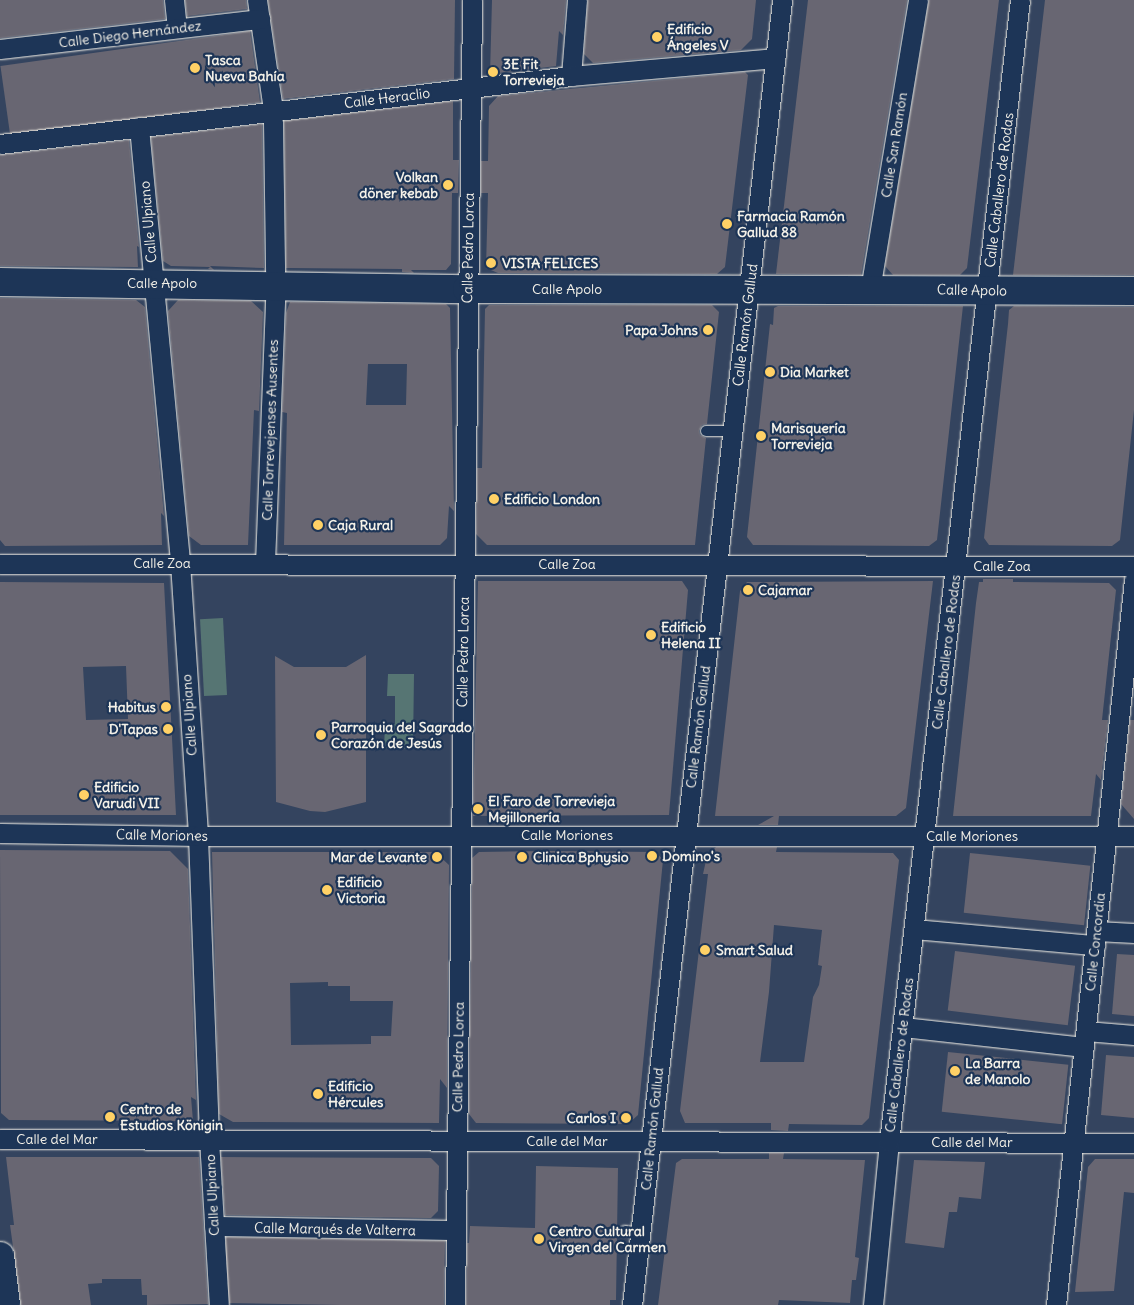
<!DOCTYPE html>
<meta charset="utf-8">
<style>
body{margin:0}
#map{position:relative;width:1134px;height:1305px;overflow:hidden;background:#34445f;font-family:Delius,sans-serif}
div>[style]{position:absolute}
.green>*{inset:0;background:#567573;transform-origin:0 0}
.building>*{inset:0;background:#686672;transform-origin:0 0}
.roads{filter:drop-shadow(0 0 1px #f4f1e8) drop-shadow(0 0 1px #f4f1e8)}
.lane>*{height:10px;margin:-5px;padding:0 5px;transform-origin:5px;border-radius:5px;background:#1d3557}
.street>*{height:19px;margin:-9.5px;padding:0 9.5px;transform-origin:9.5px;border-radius:9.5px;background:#1d3557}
.secondary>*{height:28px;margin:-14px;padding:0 14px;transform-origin:14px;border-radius:14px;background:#1d3557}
.dots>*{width:14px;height:14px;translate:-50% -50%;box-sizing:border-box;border:2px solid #1d3557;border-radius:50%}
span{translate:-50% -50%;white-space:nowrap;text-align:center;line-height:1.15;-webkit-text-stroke:4.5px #1d3557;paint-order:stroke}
.poi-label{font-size:14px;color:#f4f1e8;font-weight:700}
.left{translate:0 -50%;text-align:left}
.right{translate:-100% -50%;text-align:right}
.street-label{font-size:14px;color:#f4f1e8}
</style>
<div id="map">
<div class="green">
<div style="left:223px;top:618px;width:77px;height:23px;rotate:87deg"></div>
<div style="clip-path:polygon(388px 674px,414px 674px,413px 749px,384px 748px,385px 725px,395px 724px,395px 696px,387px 696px)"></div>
</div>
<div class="building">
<div style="clip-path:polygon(0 0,163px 0,165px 19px,0 38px)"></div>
<div style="clip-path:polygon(185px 0,246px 0,247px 9px,187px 16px)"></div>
<div style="clip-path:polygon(268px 0,455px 0,454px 79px,283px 99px)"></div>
<div style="clip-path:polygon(492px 0,566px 0,563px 35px,559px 31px,556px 66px,490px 74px)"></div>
<div style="clip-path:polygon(588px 0,756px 0,752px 39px,741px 50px,593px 63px,584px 54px)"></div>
<div style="clip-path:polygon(808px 0,907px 0,861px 275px,776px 274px)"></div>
<div style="clip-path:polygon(929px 0,999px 0,967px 268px,960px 275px,893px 275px,885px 266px)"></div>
<div style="clip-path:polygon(1045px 0,1134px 0,1134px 275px,1013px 275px)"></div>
<div style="left:250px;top:31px;width:72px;height:252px;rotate:82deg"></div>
<div style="clip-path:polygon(745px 72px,748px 75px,725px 267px,717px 274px,498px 273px,486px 268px,488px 193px,481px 193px,481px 161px,488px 161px,489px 106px,498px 96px)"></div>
<div style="clip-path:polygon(453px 101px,453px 160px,459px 160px,458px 193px,452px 193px,451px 264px,446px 270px,411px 270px,414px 273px,402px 272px,402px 269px,286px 268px,284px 121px)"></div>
<div style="clip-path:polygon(262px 124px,264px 268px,210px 266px,214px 270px,208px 269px,210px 267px,171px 266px,163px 261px,151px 137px)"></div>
<div style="clip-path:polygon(129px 140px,139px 247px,137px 246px,138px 267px,0 266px,0 155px)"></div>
<div style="clip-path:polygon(0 298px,136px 300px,145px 307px,164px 516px,161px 513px,162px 545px,5px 546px,0 540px)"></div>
<div style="clip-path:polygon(178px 300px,251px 301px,263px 312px,259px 411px,254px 410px,248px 545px,201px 545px,189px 536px,168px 311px)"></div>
<div style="clip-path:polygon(evenodd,290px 302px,446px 304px,450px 308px,454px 511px,449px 506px,447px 538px,440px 545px,284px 545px,287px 413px,282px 412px,286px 313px,290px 302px,368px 364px,407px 364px,406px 405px,366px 405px,368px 364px)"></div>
<div style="clip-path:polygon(489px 305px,712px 305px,719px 312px,707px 424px,702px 425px,699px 431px,700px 435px,706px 438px,695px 545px,487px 545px,476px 534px,477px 468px,482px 468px,485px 309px)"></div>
<div style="clip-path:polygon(778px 306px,963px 306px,937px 540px,929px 546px,753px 545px,747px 537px,770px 324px,773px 325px,774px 308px)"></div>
<div style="clip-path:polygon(1014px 306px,1134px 307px,1134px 410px,1120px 540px,1112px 546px,989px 545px,984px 538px,1008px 324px,1009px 310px)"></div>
<div style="clip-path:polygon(983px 579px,1013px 579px,1013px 582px,1109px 583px,1116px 590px,1102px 720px,1108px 720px,1101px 780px,1096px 774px,1091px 816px,953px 816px,976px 603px,979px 582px,983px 582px)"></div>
<div style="clip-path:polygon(478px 581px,682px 581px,688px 590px,669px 815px,473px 816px)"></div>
<div style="clip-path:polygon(933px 581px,906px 808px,896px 816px,779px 816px,778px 825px,758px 825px,774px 816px,715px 816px,740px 591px,747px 582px)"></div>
<div style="clip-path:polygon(evenodd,0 582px,164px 583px,176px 815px,0 815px,0 582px,126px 666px,128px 719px,86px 720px,83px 667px,126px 666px)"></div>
<div style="clip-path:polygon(366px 655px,366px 802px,325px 812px,310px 811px,276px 802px,275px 656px,294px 667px,346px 667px)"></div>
<div style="clip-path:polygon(1130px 720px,1134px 720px,1134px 819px,1121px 804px)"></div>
<div style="clip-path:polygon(evenodd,716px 847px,777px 847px,776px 852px,893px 853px,899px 860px,869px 1118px,862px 1125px,789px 1124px,788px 1131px,771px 1130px,771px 1123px,685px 1123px,680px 1111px,708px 874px,703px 874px,707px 856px,716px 847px,774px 925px,822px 930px,818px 965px,822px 966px,819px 985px,813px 997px,804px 1062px,760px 1062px,769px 992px,774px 925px)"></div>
<div style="clip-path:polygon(0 850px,170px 851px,188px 869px,196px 1100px,191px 1097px,193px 1121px,9px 1120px,1px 1113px)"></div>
<div style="clip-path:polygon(548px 851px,656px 852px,663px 860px,638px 1115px,628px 1124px,476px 1123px,469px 1114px,472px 858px,479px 852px)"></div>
<div style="clip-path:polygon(evenodd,212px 852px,435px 852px,449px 865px,447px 1088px,440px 1079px,439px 1123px,233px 1122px,219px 1114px,212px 852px,328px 982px,328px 986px,350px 986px,350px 1001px,393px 1001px,391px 1036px,371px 1036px,371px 1044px,291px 1045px,290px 983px,328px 982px)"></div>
<div style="left:970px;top:853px;width:121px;height:60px;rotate:6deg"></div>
<div style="left:955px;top:951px;width:121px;height:60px;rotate:7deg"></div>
<div style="clip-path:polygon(1117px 954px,1134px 955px,1134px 1016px,1112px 1014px)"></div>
<div style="left:948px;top:1052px;width:121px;height:60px;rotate:6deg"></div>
<div style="clip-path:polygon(1106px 1055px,1134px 1057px,1134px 1118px,1101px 1115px)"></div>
<div style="clip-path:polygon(769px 1153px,784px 1153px,783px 1159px,865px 1160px,855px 1257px,859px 1258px,856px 1280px,852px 1280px,850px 1303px,779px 1300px,778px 1305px,658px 1305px,676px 1163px,682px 1159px,769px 1159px)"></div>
<div style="clip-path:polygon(6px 1157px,199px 1157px,208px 1304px,147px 1305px,147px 1295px,142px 1295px,141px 1279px,102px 1279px,102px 1283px,88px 1284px,91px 1305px,21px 1305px,10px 1225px,14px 1225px)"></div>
<div style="clip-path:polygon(221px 1157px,431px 1158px,439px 1166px,438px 1211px,431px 1218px,225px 1215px)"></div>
<div style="clip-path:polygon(1095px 1159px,1134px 1159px,1134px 1193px,1124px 1192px,1114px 1291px,1075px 1292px,1088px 1167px)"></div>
<div style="clip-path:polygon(914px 1160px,985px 1162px,981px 1199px,959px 1197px,957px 1212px,949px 1212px,944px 1248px,905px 1243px)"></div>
<div style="clip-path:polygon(536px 1166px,618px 1168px,616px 1300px,610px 1300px,610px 1305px,466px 1305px,467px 1243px,469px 1243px,470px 1226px,535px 1228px)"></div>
<div style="left:226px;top:1237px;width:219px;height:66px;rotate:1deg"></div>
</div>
<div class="roads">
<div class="lane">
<div style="left:706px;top:431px;width:27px"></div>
<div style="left:625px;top:1231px;width:7px;rotate:8deg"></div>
</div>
<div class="street">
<div style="left:174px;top:0;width:28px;rotate:84deg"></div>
<div style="left:257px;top:0;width:104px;rotate:81.7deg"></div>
<div style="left:0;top:49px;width:262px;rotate:-6.6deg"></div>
<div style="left:571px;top:76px;width:76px;rotate:-85.5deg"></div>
<div style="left:273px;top:122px;width:149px;rotate:89.2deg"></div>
<div style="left:139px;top:127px;width:438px;rotate:84.6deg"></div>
<div style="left:180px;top:563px;width:274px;rotate:86.2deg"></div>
<div style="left:198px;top:836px;width:303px;rotate:87.9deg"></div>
<div style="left:209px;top:1139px;width:166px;rotate:86.6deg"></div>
<div style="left:0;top:144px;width:575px;rotate:-6.79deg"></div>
<div style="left:571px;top:76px;width:205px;rotate:-5deg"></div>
<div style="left:870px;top:290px;width:294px;rotate:-80.6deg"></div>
<div style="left:265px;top:563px;width:265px;rotate:-87.8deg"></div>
<div style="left:0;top:564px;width:1134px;rotate:0.1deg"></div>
<div style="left:0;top:833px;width:198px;rotate:0.9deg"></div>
<div style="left:198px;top:836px;width:936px"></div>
<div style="left:914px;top:929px;width:182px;rotate:5.1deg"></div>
<div style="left:1096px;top:931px;width:38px;rotate:3deg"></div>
<div style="left:903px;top:1027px;width:182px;rotate:6.3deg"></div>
<div style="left:1086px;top:1031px;width:48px;rotate:4.8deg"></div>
<div style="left:0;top:1139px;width:1134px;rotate:0.2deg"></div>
<div style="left:214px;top:1226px;width:241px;rotate:1deg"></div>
<div style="left:455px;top:1305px;width:1305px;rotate:-89.25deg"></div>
<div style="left:632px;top:1305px;width:1314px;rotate:-83.44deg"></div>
<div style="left:873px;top:1305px;width:164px;rotate:-84.4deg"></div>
<div style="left:889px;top:1142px;width:1149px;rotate:-83.46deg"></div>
<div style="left:1056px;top:1305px;width:729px;rotate:-83.86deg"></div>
</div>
<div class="secondary">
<div style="left:0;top:282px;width:467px;rotate:0.9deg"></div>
<div style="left:467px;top:289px;width:667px;rotate:0.17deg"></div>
<div style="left:0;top:1256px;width:49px;rotate:83deg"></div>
</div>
</div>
<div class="dots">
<div style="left:657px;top:37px;background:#ffd166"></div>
<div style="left:195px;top:68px;background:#ffd166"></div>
<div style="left:493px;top:72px;background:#ffd166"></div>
<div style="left:448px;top:185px;background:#ffd166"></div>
<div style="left:727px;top:224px;background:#ffd166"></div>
<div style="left:491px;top:263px;background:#ffd166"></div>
<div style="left:708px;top:330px;background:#ffd166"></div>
<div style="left:770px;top:372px;background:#ffd166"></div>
<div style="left:761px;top:436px;background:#ffd166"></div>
<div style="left:494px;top:499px;background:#ffd166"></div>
<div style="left:318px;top:525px;background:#ffd166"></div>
<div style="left:748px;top:590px;background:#ffd166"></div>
<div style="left:651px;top:635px;background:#ffd166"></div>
<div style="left:166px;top:707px;background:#ffd166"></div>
<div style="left:168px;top:729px;background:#ffd166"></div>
<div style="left:321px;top:735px;background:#ffd166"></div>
<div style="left:84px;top:795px;background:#ffd166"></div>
<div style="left:478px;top:809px;background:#ffd166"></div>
<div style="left:652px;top:856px;background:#ffd166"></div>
<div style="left:437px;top:857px;background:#ffd166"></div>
<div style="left:522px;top:857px;background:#ffd166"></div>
<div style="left:327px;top:890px;background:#ffd166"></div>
<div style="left:705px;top:950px;background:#ffd166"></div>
<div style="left:955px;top:1071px;background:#ffd166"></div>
<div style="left:318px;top:1094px;background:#ffd166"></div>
<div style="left:110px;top:1117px;background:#ffd166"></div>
<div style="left:626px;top:1118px;background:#ffd166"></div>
<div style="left:539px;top:1239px;background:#ffd166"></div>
</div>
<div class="poi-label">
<span class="left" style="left:667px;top:37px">Edificio<br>Ángeles V</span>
<span class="left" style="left:205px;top:68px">Tasca<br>Nueva Bahía</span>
<span class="left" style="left:503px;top:72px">3E Fit<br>Torrevieja</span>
<span class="right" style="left:438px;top:185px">Volkan<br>döner kebab</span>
<span class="left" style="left:737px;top:224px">Farmacia Ramón<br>Gallud 88</span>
<span class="left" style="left:502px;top:263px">VISTA FELICES</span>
<span class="right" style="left:698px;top:330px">Papa Johns</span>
<span class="left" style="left:780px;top:372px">Dia Market</span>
<span class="left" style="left:771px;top:436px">Marisquería<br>Torrevieja</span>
<span class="left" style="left:504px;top:499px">Edificio London</span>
<span class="left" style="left:328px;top:525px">Caja Rural</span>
<span class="left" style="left:758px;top:590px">Cajamar</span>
<span class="left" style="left:661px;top:635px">Edificio<br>Helena II</span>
<span class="right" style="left:156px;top:707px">Habitus</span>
<span class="left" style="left:331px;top:735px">Parroquia del Sagrado<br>Corazón de Jesús</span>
<span class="right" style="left:158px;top:729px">D'Tapas</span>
<span class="left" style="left:94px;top:795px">Edificio<br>Varudi VII</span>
<span class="left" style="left:488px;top:809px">El Faro de Torrevieja<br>Mejillonería</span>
<span class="left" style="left:662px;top:856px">Domino's</span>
<span class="right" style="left:427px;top:857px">Mar de Levante</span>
<span class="left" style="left:533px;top:857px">Clinica Bphysio</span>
<span class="left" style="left:337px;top:890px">Edificio<br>Victoria</span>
<span class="left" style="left:716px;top:950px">Smart Salud</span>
<span class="left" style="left:965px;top:1071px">La Barra<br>de Manolo</span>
<span class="left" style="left:328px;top:1094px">Edificio<br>Hércules</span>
<span class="left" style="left:120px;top:1117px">Centro de<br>Estudios Königin</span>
<span class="right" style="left:616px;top:1118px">Carlos I</span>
<span class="left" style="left:549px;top:1239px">Centro Cultural<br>Virgen del Carmen</span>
</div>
<div class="street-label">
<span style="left:130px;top:34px;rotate:-7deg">Calle Diego Hernández</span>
<span style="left:387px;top:98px;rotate:-7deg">Calle Heraclio</span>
<span style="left:894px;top:145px;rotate:-81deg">Calle San Ramón</span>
<span style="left:999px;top:190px;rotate:-83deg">Calle Caballero de Rodas</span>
<span style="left:148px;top:222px;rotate:-95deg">Calle Ulpiano</span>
<span style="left:468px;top:248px;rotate:-89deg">Calle Pedro Lorca</span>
<span style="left:162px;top:283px">Calle Apolo</span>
<span style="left:567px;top:289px">Calle Apolo</span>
<span style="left:972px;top:290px;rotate:1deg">Calle Apolo</span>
<span style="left:745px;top:325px;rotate:-83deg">Calle Ramón Gallud</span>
<span style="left:270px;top:430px;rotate:-88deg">Calle Torrevejenses Ausentes</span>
<span style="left:162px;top:563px">Calle Zoa</span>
<span style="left:567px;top:564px">Calle Zoa</span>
<span style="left:1002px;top:566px">Calle Zoa</span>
<span style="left:463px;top:652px;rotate:-89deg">Calle Pedro Lorca</span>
<span style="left:946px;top:652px;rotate:-83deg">Calle Caballero de Rodas</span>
<span style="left:189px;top:715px;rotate:-94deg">Calle Ulpiano</span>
<span style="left:698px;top:727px;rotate:-83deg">Calle Ramón Gallud</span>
<span style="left:162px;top:835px;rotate:1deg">Calle Moriones</span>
<span style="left:567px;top:835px">Calle Moriones</span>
<span style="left:972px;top:836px">Calle Moriones</span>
<span style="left:1095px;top:942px;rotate:-84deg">Calle Concordia</span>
<span style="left:899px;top:1055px;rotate:-83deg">Calle Caballero de Rodas</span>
<span style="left:458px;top:1057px;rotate:-89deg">Calle Pedro Lorca</span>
<span style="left:652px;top:1129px;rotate:-84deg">Calle Ramón Gallud</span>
<span style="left:57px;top:1139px">Calle del Mar</span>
<span style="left:567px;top:1141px">Calle del Mar</span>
<span style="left:972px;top:1142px">Calle del Mar</span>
<span style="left:212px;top:1195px;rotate:-93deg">Calle Ulpiano</span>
<span style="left:335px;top:1229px;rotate:1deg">Calle Marqués de Valterra</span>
</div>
</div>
